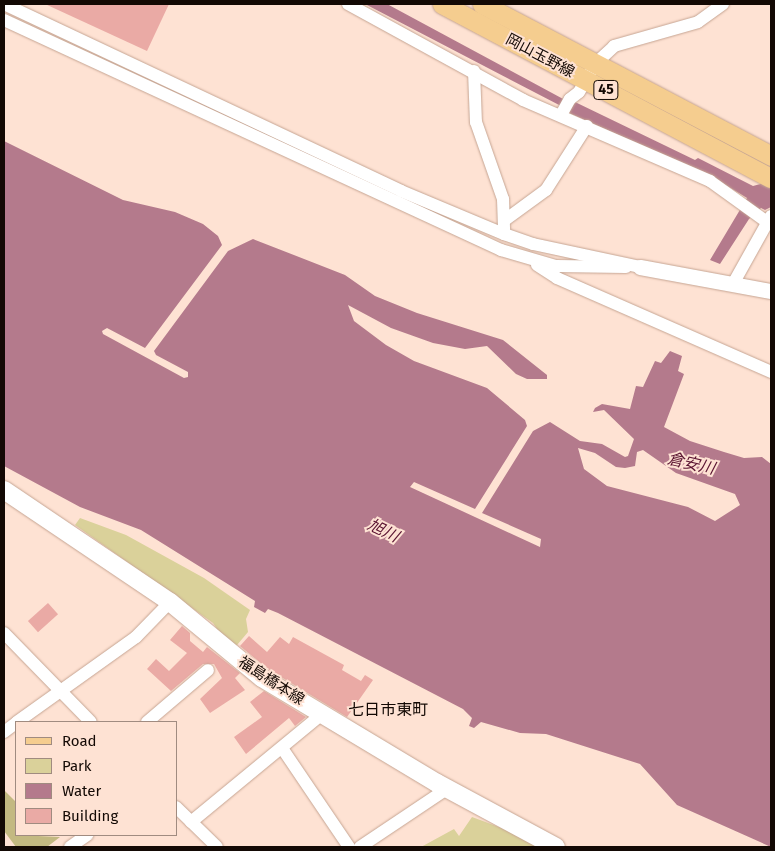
<!DOCTYPE html>
<meta charset="utf-8">
<style>
body{margin:0}
#map{position:relative;width:775px;height:851px;overflow:hidden;background:#fee2d3;font-family:"Fira Sans","Noto Sans JP",sans-serif}
div>[style]{position:absolute}
.green>*{inset:0;background:#dad19a}
.forest>*{inset:0;background:#c3b981}
.water>*{inset:0;background:#b47a8c}
.building>*{inset:0;background:#eaaaa5;transform-origin:0 0}
.roads{filter:drop-shadow(0 0 1px #c6a593) drop-shadow(0 0 1px #c6a593)}
.minor>*{height:12px;margin:-6px;padding:0 6px;transform-origin:6px;border-radius:6px;background:#fff}
.tertiary>*{height:15px;margin:-7.5px;padding:0 7.5px;transform-origin:7.5px;border-radius:7.5px;background:#fff}
.secondary>*{height:18px;margin:-9px;padding:0 9px;transform-origin:9px;border-radius:9px;background:#fff}
.primary>*{height:19px;margin:-9.5px;padding:0 9.5px;transform-origin:9.5px;border-radius:9.5px;background:#f5cd8f}
span{translate:-50% -50%;white-space:nowrap;text-align:center;line-height:1.15;-webkit-text-stroke:4px #fee2d3;paint-order:stroke}
.shield-label span{padding:1px 4px;background:#fee2d3;border:1px solid;border-radius:4px;-webkit-text-stroke-width:0}
.shield-label{font-size:14px;color:#130904;font-weight:700}
.street-label{font-size:15px;color:#130904}
.water-label{font-size:16px;color:#591230;font-style:italic}
.neighbourhood-label{font-size:16px;color:#130904}
.frame{position:absolute;inset:0;border:5px solid #130904;pointer-events:none}
.legend{position:absolute;left:15px;top:721px;width:162px;height:115px;box-sizing:border-box;background:#fee2d3;border:1px solid #a08b80;margin:0;padding:6px 9px;list-style:none;font-size:15px;color:#130904}
.legend li{display:flex;align-items:center;gap:10px;height:25px}
.legend b{width:25px;border:1px solid #a08b80}
</style>
<div id="map">
<div class="green">
<div style="clip-path:polygon(80px 518px,126px 535px,204px 578px,250px 610px,246px 619px,248px 632px,232px 651px,213px 623px,75px 525px)"></div>
<div style="clip-path:polygon(472px 817px,507px 830px,540px 847px,421px 847px,454px 829px,459px 836px)"></div>
</div>
<div class="forest">
<div style="clip-path:polygon(4px 790px,16px 802px,16px 835px,60px 837px,47px 847px,16px 847px,4px 831px)"></div>
</div>
<div class="water">
<div style="clip-path:polygon(365px 4px,387px 4px,565px 100px,575px 102px,695px 160px,698px 158px,753px 186px,771px 181px,771px 207px,765px 210px,761px 208px,749px 219px,720px 264px,710px 260px,747px 198px,714px 178px,569px 113px,561px 106px)"></div>
<div style="clip-path:polygon(evenodd,4px 141px,123px 200px,175px 212px,203px 224px,218px 236px,222px 245px,145px 348px,107px 328px,102px 331px,103px 334px,184px 378px,188px 377px,188px 372px,156px 355px,154px 351px,228px 251px,253px 239px,345px 275px,375px 296px,417px 313px,503px 340px,547px 375px,547px 379px,527px 379px,516px 374px,487px 346px,465px 349px,433px 343px,391px 328px,348px 305px,354px 321px,386px 345px,414px 361px,487px 388px,525px 420px,527px 426px,475px 509px,414px 482px,410px 487px,540px 547px,541px 539px,482px 513px,533px 431px,550px 422px,580px 441px,602px 444px,625px 457px,628px 456px,634px 439px,604px 410px,593px 412px,595px 408px,602px 404px,630px 409px,636px 386px,643px 387px,655px 361px,661px 363px,670px 351px,682px 356px,678px 371px,684px 374px,664px 427px,690px 441px,724px 452px,744px 458px,762px 457px,771px 464px,771px 847px,677px 805px,640px 764px,546px 734px,520px 733px,481px 722px,474px 728px,469px 726px,472px 718px,463px 709px,278px 613px,268px 609px,265px 613px,254px 607px,255px 601px,141px 530px,80px 507px,4px 466px,4px 141px,578px 448px,595px 453px,616px 467px,625px 468px,635px 466px,637px 452px,643px 450px,676px 473px,735px 494px,740px 505px,715px 521px,688px 507px,607px 486px,584px 469px,578px 448px)"></div>
</div>
<div class="building">
<div style="clip-path:polygon(45px 4px,169px 4px,147px 51px)"></div>
<div style="left:48px;top:603px;width:15px;height:27px;rotate:48deg"></div>
<div style="clip-path:polygon(182px 626px,190px 633px,190px 641px,203px 652px,207px 647px,240px 673px,235px 678px,245px 690px,210px 713px,200px 699px,222px 678px,214px 664px,203px 664px,171px 691px,147px 669px,156px 659px,169px 671px,187px 653px,170px 640px)"></div>
<div style="clip-path:polygon(249px 636px,267px 652px,280px 637px,289px 644px,293px 637px,344px 665px,342px 670px,361px 681px,365px 675px,373px 680px,347px 717px,268px 669px,240px 646px)"></div>
<div style="clip-path:polygon(264px 691px,306px 717px,295px 726px,289px 718px,246px 754px,234px 737px,262px 717px,250px 702px)"></div>
</div>
<div class="roads">
<div class="minor">
<div style="left:4px;top:4px;width:439px;rotate:25.2deg"></div>
<div style="left:401px;top:191px;width:112px;rotate:22.7deg"></div>
<div style="left:504px;top:234px;width:31px;rotate:19deg"></div>
<div style="left:533px;top:244px;width:109px;rotate:12.1deg"></div>
<div style="left:348px;top:4px;width:200px;rotate:28.7deg"></div>
<div style="left:523px;top:100px;width:204px;rotate:23.4deg"></div>
<div style="left:710px;top:181px;width:70px;rotate:35.7deg"></div>
<div style="left:4px;top:20px;width:548px;rotate:24.83deg"></div>
<div style="left:501px;top:250px;width:57px;rotate:16.2deg"></div>
<div style="left:556px;top:266px;width:70px;rotate:0.8deg"></div>
<div style="left:474px;top:71px;width:51px;rotate:87.8deg"></div>
<div style="left:476px;top:122px;width:82px;rotate:70.7deg"></div>
<div style="left:503px;top:199px;width:35px;rotate:88deg"></div>
<div style="left:561px;top:115px;width:18px;rotate:-61deg"></div>
<div style="left:570px;top:99px;width:11px;rotate:-38deg"></div>
<div style="left:579px;top:92px;width:32px;rotate:-60deg"></div>
<div style="left:595px;top:64px;width:26px;rotate:-43deg"></div>
<div style="left:614px;top:46px;width:87px;rotate:-15.9deg"></div>
<div style="left:698px;top:22px;width:31px;rotate:-36deg"></div>
<div style="left:505px;top:220px;width:51px;rotate:-36.2deg"></div>
<div style="left:546px;top:190px;width:76px;rotate:-57.4deg"></div>
<div style="left:537px;top:265px;width:24px;rotate:33deg"></div>
<div style="left:557px;top:278px;width:234px;rotate:23.7deg"></div>
<div style="left:733px;top:284px;width:78px;rotate:-60.8deg"></div>
<div style="left:4px;top:633px;width:124px;rotate:45.7deg"></div>
<div style="left:17px;top:722px;width:146px;rotate:-35.5deg"></div>
<div style="left:136px;top:637px;width:49px;rotate:-45.8deg"></div>
<div style="left:147px;top:722px;width:80px;rotate:-40.4deg"></div>
<div style="left:4px;top:732px;width:15px;rotate:-37deg"></div>
<div style="left:282px;top:748px;width:120px;rotate:55.9deg"></div>
<div style="left:176px;top:807px;width:57px;rotate:44.3deg"></div>
<div style="left:191px;top:822px;width:170px;rotate:-39.5deg"></div>
<div style="left:70px;top:847px;width:21px;rotate:-35deg"></div>
<div style="left:360px;top:847px;width:106px;rotate:-33.8deg"></div>
</div>
<div class="tertiary">
<div style="left:640px;top:267px;width:133px;rotate:10.4deg"></div>
</div>
<div class="secondary">
<div style="left:4px;top:490px;width:200px;rotate:34deg"></div>
<div style="left:170px;top:602px;width:119px;rotate:39.6deg"></div>
<div style="left:262px;top:678px;width:204px;rotate:31deg"></div>
<div style="left:437px;top:783px;width:135px;rotate:28.3deg"></div>
</div>
<div class="primary">
<div style="left:442px;top:4px;width:372px;rotate:27.9deg"></div>
<div style="left:482px;top:4px;width:327px;rotate:27.7deg"></div>
</div>
</div>
<div class="shield-label">
<span style="left:606px;top:90px">45</span>
</div>
<div class="street-label">
<span style="left:540px;top:56px;rotate:28deg">岡山玉野線</span>
<span style="left:271px;top:681px;rotate:33deg">福島橋本線</span>
</div>
<div class="water-label">
<span style="left:691px;top:464px;rotate:13deg">倉安川</span>
<span style="left:383px;top:531px;rotate:26deg">旭川</span>
</div>
<div class="neighbourhood-label">
<span style="left:388px;top:710px">七日市東町</span>
</div>
<div class="frame"></div>
<ul class="legend">
<li><b style="height:6px;background:#f5cd8f"></b>Road</li>
<li><b style="height:14px;background:#dad19a"></b>Park</li>
<li><b style="height:14px;background:#b47a8c"></b>Water</li>
<li><b style="height:14px;background:#eaaaa5"></b>Building</li>
</ul>
</div>
